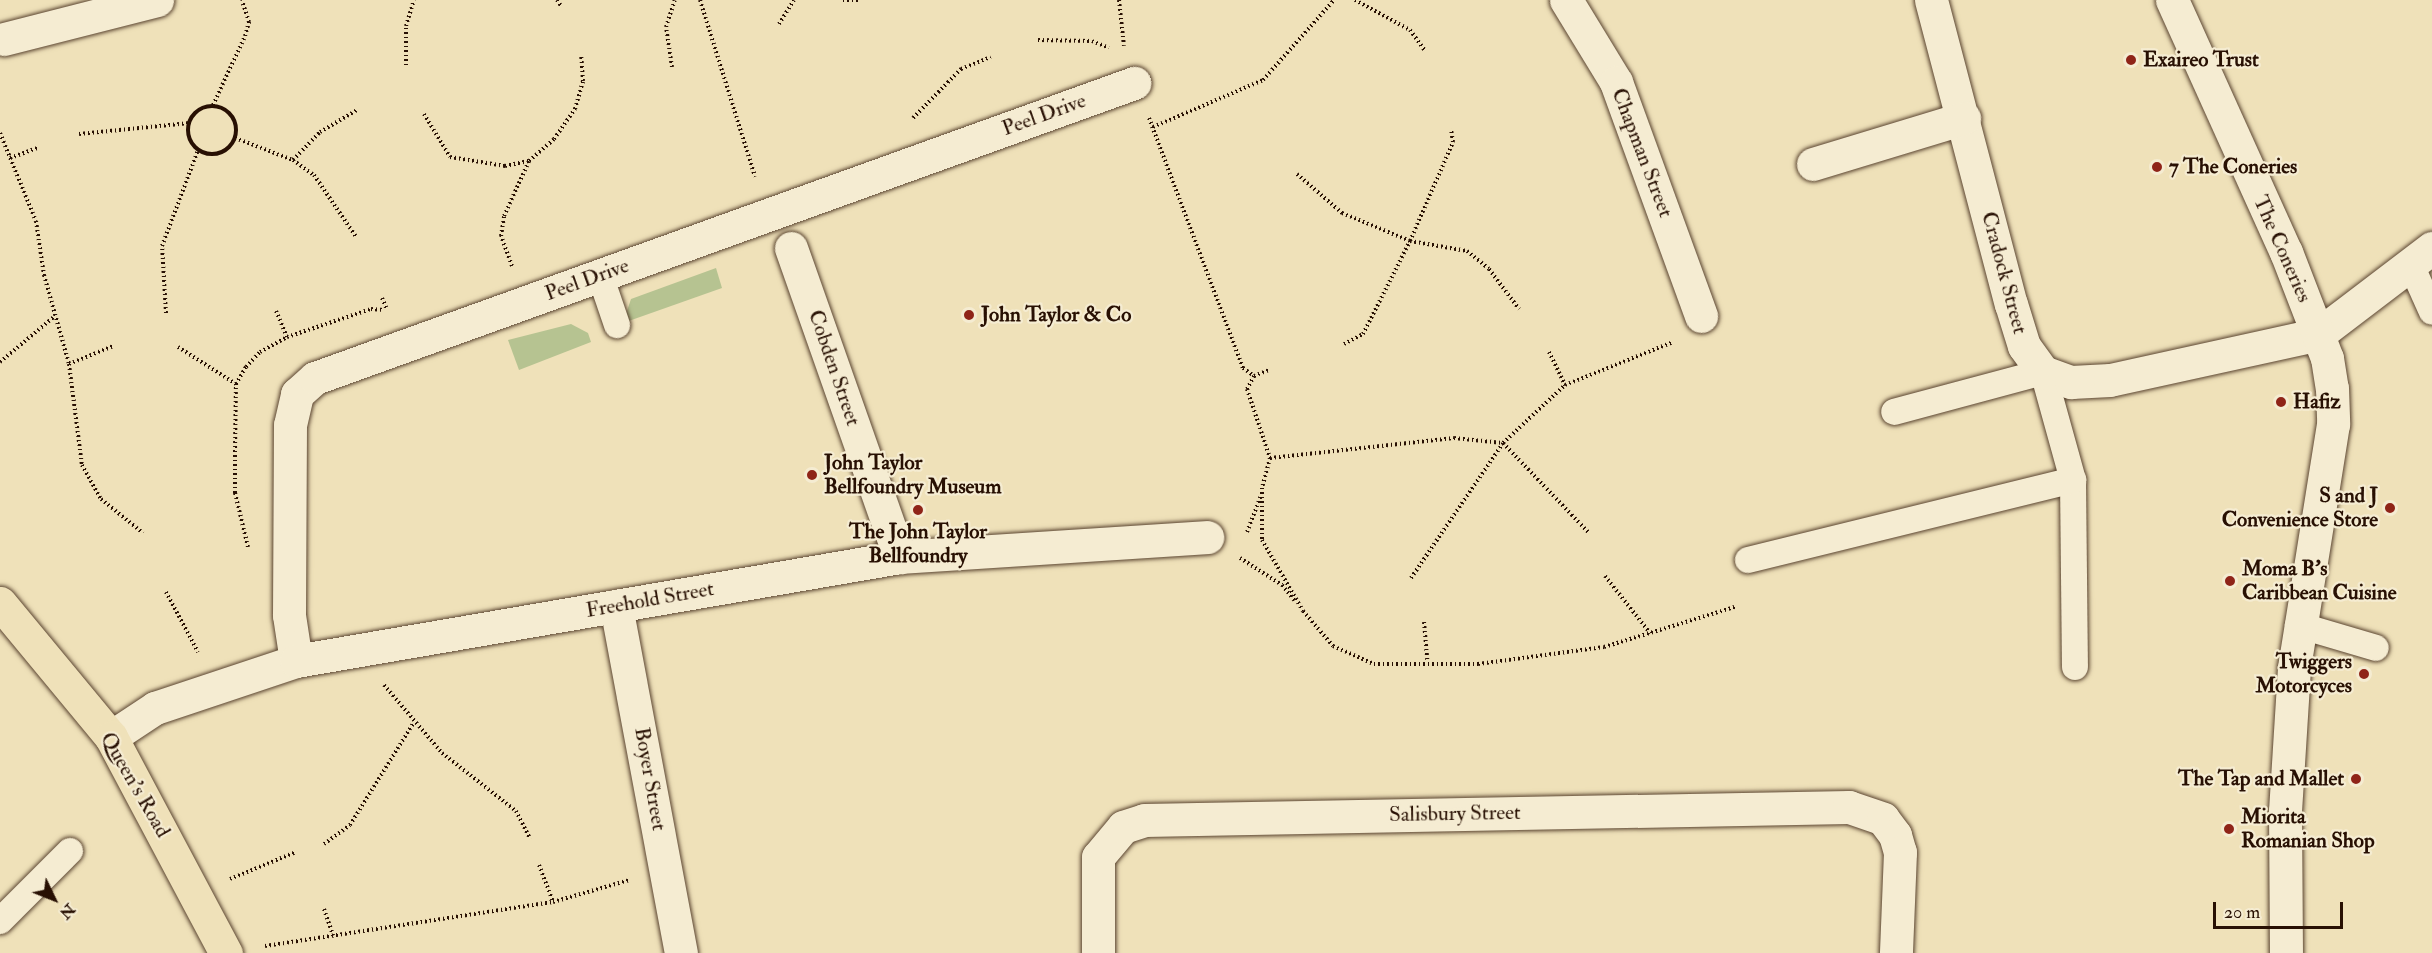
<!DOCTYPE html>
<style>
body{margin:0}
#map{position:relative;width:2432px;height:953px;overflow:hidden;background:#efe1b9;font-family:"IM FELL Double Pica",serif}
div>[style]{position:absolute}
.green>*{inset:0;background:#b6c391}
.path>*{height:4px;margin-top:-2px;transform-origin:0;background:repeating-linear-gradient(90deg,#281003 0 1.5px,transparent 0 4.5px)}
.path>.ring{margin:-2px;padding:0;box-sizing:content-box;background:none;border:4px solid #281003;border-radius:50%}
.roads{filter:drop-shadow(0 0 2px #5a4430) drop-shadow(0 0 2px #5a4430)}
.lane>*{height:26px;margin:-13px;padding:0 13px;transform-origin:13px;border-radius:13px;background:#f5ecd2}
.street>*{height:33px;margin:-16.5px;padding:0 16.5px;transform-origin:16.5px;border-radius:16.5px;background:#f5ecd2}
.secondary>*{height:33px;margin:-16.5px;padding:0 16.5px;transform-origin:16.5px;border-radius:16.5px;background:#f5ecd2}
.primary>*{height:33px;margin:-16.5px;padding:0 16.5px;transform-origin:16.5px;border-radius:16.5px;background:#efe1b9}
.dots>*{width:16px;height:16px;translate:-50% -50%;box-sizing:border-box;border:3px solid #f5ecd2;border-radius:50%}
span{translate:-50% -50%;white-space:nowrap;text-align:center;line-height:1.15;-webkit-text-stroke:4.5px #f5ecd2;paint-order:stroke}
.poi-label{font-size:21px;color:#281003;font-weight:700}
.left{translate:0 -50%;text-align:left}
.right{translate:-100% -50%;text-align:right}
.street-label{font-size:21px;color:#281003}
.north{position:absolute;left:24px;top:869px;width:60px;height:60px;-webkit-text-stroke:4px #f5ecd2;paint-order:stroke;rotate:133deg;font-size:16px;font-weight:700;line-height:24px;text-align:center;color:#281003}
.north::after{content:'';display:block;margin:auto;width:21px;height:27px;background:#281003;clip-path:polygon(50% 0,100% 100%,50% 72%,0 100%)}
.scale{position:absolute;left:2213px;top:902px;width:130px;height:27px;box-sizing:border-box;border:3px solid #281003;border-top:0;padding-left:8px;font-size:18px;line-height:21px;white-space:nowrap;color:#281003;-webkit-text-stroke:4px #f5ecd2;paint-order:stroke}
</style>
<div id="map">
<div class="green">
<div style="clip-path:polygon(716px 268px,722px 288px,623px 323px,631px 299px)"></div>
<div style="clip-path:polygon(571px 324px,588px 333px,591px 342px,519px 370px,508px 340px)"></div>
</div>
<div class="path">
<div style="left:557px;top:0;width:7px;rotate:56deg"></div>
<div style="left:700px;top:0;width:185px;rotate:72.7deg"></div>
<div style="left:843px;top:0;width:16px"></div>
<div style="left:1119px;top:0;width:46px;rotate:83.8deg"></div>
<div style="left:1355px;top:0;width:63px;rotate:28.6deg"></div>
<div style="left:1410px;top:30px;width:26px;rotate:54deg"></div>
<div style="left:779px;top:24px;width:28px;rotate:-58deg"></div>
<div style="left:1038px;top:40px;width:54px;rotate:1.1deg"></div>
<div style="left:1092px;top:41px;width:18px;rotate:22deg"></div>
<div style="left:406px;top:65px;width:39px;rotate:-90deg"></div>
<div style="left:406px;top:26px;width:27px;rotate:-73deg"></div>
<div style="left:672px;top:67px;width:40px;rotate:-98.5deg"></div>
<div style="left:666px;top:27px;width:28px;rotate:-72deg"></div>
<div style="left:213px;top:105px;width:76px;rotate:-65.1deg"></div>
<div style="left:245px;top:36px;width:15px;rotate:-74deg"></div>
<div style="left:249px;top:22px;width:23px;rotate:-108deg"></div>
<div class="ring" style="left:188px;top:106px;width:44px;height:44px"></div>
<div style="left:424px;top:114px;width:50px;rotate:58.8deg"></div>
<div style="left:450px;top:157px;width:56px;rotate:9.3deg"></div>
<div style="left:505px;top:166px;width:25px;rotate:-12deg"></div>
<div style="left:529px;top:161px;width:33px;rotate:-41deg"></div>
<div style="left:554px;top:139px;width:37px;rotate:-55deg"></div>
<div style="left:575px;top:109px;width:29px;rotate:-74deg"></div>
<div style="left:583px;top:81px;width:26px;rotate:-94deg"></div>
<div style="left:913px;top:118px;width:69px;rotate:-45.6deg"></div>
<div style="left:961px;top:69px;width:32px;rotate:-22deg"></div>
<div style="left:1149px;top:118px;width:267px;rotate:69.4deg"></div>
<div style="left:1243px;top:368px;width:14px;rotate:36deg"></div>
<div style="left:1254px;top:376px;width:15px;rotate:118deg"></div>
<div style="left:1247px;top:389px;width:73px;rotate:71.6deg"></div>
<div style="left:1270px;top:458px;width:31px;rotate:105deg"></div>
<div style="left:1262px;top:488px;width:52px;rotate:90deg"></div>
<div style="left:1262px;top:540px;width:82px;rotate:60deg"></div>
<div style="left:1303px;top:611px;width:46px;rotate:49.4deg"></div>
<div style="left:1333px;top:646px;width:45px;rotate:23.7deg"></div>
<div style="left:1374px;top:664px;width:104px"></div>
<div style="left:1478px;top:664px;width:127px;rotate:-7.7deg"></div>
<div style="left:1604px;top:647px;width:137px;rotate:-17deg"></div>
<div style="left:1153px;top:127px;width:120px;rotate:-23.1deg"></div>
<div style="left:1263px;top:80px;width:107px;rotate:-48.4deg"></div>
<div style="left:0;top:133px;width:95px;rotate:67.8deg"></div>
<div style="left:36px;top:221px;width:55px;rotate:81.6deg"></div>
<div style="left:44px;top:275px;width:92px;rotate:74.3deg"></div>
<div style="left:69px;top:364px;width:102px;rotate:82.7deg"></div>
<div style="left:82px;top:465px;width:39px;rotate:61deg"></div>
<div style="left:101px;top:499px;width:54px;rotate:39deg"></div>
<div style="left:79px;top:134px;width:111px;rotate:-5.7deg"></div>
<div style="left:235px;top:138px;width:62px;rotate:20.8deg"></div>
<div style="left:293px;top:160px;width:26px;rotate:36deg"></div>
<div style="left:314px;top:175px;width:76px;rotate:55.7deg"></div>
<div style="left:10px;top:158px;width:30px;rotate:-20deg"></div>
<div style="left:293px;top:160px;width:39px;rotate:-46deg"></div>
<div style="left:320px;top:132px;width:43px;rotate:-30.7deg"></div>
<div style="left:1297px;top:174px;width:60px;rotate:40.9deg"></div>
<div style="left:1342px;top:213px;width:74px;rotate:22.4deg"></div>
<div style="left:1410px;top:241px;width:58px;rotate:10deg"></div>
<div style="left:1467px;top:251px;width:28px;rotate:39deg"></div>
<div style="left:1489px;top:269px;width:50px;rotate:53.1deg"></div>
<div style="left:512px;top:266px;width:32px;rotate:-110deg"></div>
<div style="left:501px;top:236px;width:20px;rotate:-81deg"></div>
<div style="left:504px;top:216px;width:60px;rotate:-65.6deg"></div>
<div style="left:382px;top:298px;width:13px;rotate:67deg"></div>
<div style="left:276px;top:311px;width:28px;rotate:67deg"></div>
<div style="left:166px;top:313px;width:67px;rotate:-93.4deg"></div>
<div style="left:162px;top:246px;width:103px;rotate:-69.4deg"></div>
<div style="left:1344px;top:344px;width:21px;rotate:-28deg"></div>
<div style="left:1363px;top:334px;width:104px;rotate:-63.2deg"></div>
<div style="left:1410px;top:241px;width:108px;rotate:-66.5deg"></div>
<div style="left:1453px;top:142px;width:13px;rotate:-99deg"></div>
<div style="left:178px;top:347px;width:69px;rotate:32.5deg"></div>
<div style="left:1549px;top:352px;width:37px;rotate:64deg"></div>
<div style="left:0;top:362px;width:72px;rotate:-39.9deg"></div>
<div style="left:69px;top:364px;width:48px;rotate:-22.2deg"></div>
<div style="left:1254px;top:376px;width:16px;rotate:-22deg"></div>
<div style="left:1270px;top:458px;width:185px;rotate:-6.2deg"></div>
<div style="left:1454px;top:438px;width:49px;rotate:5.8deg"></div>
<div style="left:1503px;top:443px;width:124px;rotate:46.3deg"></div>
<div style="left:1247px;top:532px;width:40px;rotate:-69deg"></div>
<div style="left:248px;top:547px;width:56px;rotate:-103.5deg"></div>
<div style="left:235px;top:493px;width:41px;rotate:-90deg"></div>
<div style="left:235px;top:452px;width:68px;rotate:-89.2deg"></div>
<div style="left:236px;top:384px;width:20px;rotate:-60deg"></div>
<div style="left:246px;top:367px;width:21px;rotate:-47deg"></div>
<div style="left:260px;top:352px;width:31px;rotate:-29deg"></div>
<div style="left:287px;top:337px;width:89px;rotate:-18.4deg"></div>
<div style="left:371px;top:309px;width:13px;rotate:4deg"></div>
<div style="left:1240px;top:558px;width:50px;rotate:32.7deg"></div>
<div style="left:1282px;top:585px;width:21px;rotate:51deg"></div>
<div style="left:1605px;top:576px;width:73px;rotate:51.7deg"></div>
<div style="left:1411px;top:578px;width:163px;rotate:-55.7deg"></div>
<div style="left:1503px;top:443px;width:85px;rotate:-43.1deg"></div>
<div style="left:1565px;top:385px;width:116px;rotate:-21.7deg"></div>
<div style="left:166px;top:592px;width:68px;rotate:61.9deg"></div>
<div style="left:1424px;top:622px;width:38px;rotate:85deg"></div>
<div style="left:384px;top:685px;width:89px;rotate:49.5deg"></div>
<div style="left:442px;top:753px;width:94px;rotate:38.1deg"></div>
<div style="left:516px;top:811px;width:31px;rotate:63deg"></div>
<div style="left:324px;top:844px;width:32px;rotate:-36deg"></div>
<div style="left:350px;top:825px;width:121px;rotate:-58.1deg"></div>
<div style="left:539px;top:865px;width:40px;rotate:69deg"></div>
<div style="left:230px;top:879px;width:71px;rotate:-22.2deg"></div>
<div style="left:324px;top:909px;width:28px;rotate:71deg"></div>
<div style="left:265px;top:946px;width:291px;rotate:-8.7deg"></div>
<div style="left:553px;top:902px;width:79px;rotate:-16.1deg"></div>
</div>
<div class="roads">
<div class="lane">
<div style="left:2411px;top:265px;width:51px;rotate:65.9deg"></div>
<div style="left:600px;top:275px;width:53px;rotate:71.2deg"></div>
<div style="left:2073px;top:480px;width:187px;rotate:89.4deg"></div>
<div style="left:1748px;top:560px;width:335px;rotate:-13.8deg"></div>
<div style="left:2073px;top:480px;width:112px;rotate:-105.5deg"></div>
<div style="left:2043px;top:372px;width:154px;rotate:165deg"></div>
<div style="left:2298px;top:625px;width:81px;rotate:16.4deg"></div>
<div style="left:0;top:921px;width:99px;rotate:-45deg"></div>
</div>
<div class="street">
<div style="left:1566px;top:0;width:96px;rotate:58.6deg"></div>
<div style="left:1616px;top:82px;width:249px;rotate:70deg"></div>
<div style="left:1931px;top:0;width:314px;rotate:75.3deg"></div>
<div style="left:2011px;top:304px;width:44px;rotate:72.8deg"></div>
<div style="left:2024px;top:346px;width:32px;rotate:54deg"></div>
<div style="left:2043px;top:372px;width:30px;rotate:20deg"></div>
<div style="left:2071px;top:382px;width:39px;rotate:-3deg"></div>
<div style="left:2110px;top:380px;width:214px;rotate:-12.4deg"></div>
<div style="left:2319px;top:334px;width:142px;rotate:-37.3deg"></div>
<div style="left:4px;top:39px;width:158px;rotate:-14.3deg"></div>
<div style="left:1813px;top:164px;width:158px;rotate:-16.9deg"></div>
<div style="left:791px;top:248px;width:328px;rotate:70.6deg"></div>
<div style="left:616px;top:606px;width:353px;rotate:79.4deg"></div>
<div style="left:296px;top:661px;width:47px;rotate:-98.7deg"></div>
<div style="left:289px;top:615px;width:190px;rotate:-89.7deg"></div>
<div style="left:290px;top:425px;width:32px;rotate:-77deg"></div>
<div style="left:297px;top:394px;width:24px;rotate:-42deg"></div>
<div style="left:315px;top:378px;width:871px;rotate:-19.81deg"></div>
<div style="left:111px;top:737px;width:53px;rotate:-33.4deg"></div>
<div style="left:155px;top:708px;width:149px;rotate:-18.4deg"></div>
<div style="left:296px;top:661px;width:613px;rotate:-9.77deg"></div>
<div style="left:900px;top:557px;width:308px;rotate:-3.7deg"></div>
<div style="left:1098px;top:953px;width:96px;rotate:-90deg"></div>
<div style="left:1098px;top:857px;width:39px;rotate:-50deg"></div>
<div style="left:1123px;top:827px;width:22px;rotate:-18deg"></div>
<div style="left:1144px;top:820px;width:705px;rotate:-1.06deg"></div>
<div style="left:1849px;top:807px;width:36px;rotate:19deg"></div>
<div style="left:1883px;top:819px;width:20px;rotate:53deg"></div>
<div style="left:1895px;top:835px;width:18px;rotate:74deg"></div>
<div style="left:1900px;top:852px;width:101px;rotate:92.3deg"></div>
</div>
<div class="secondary">
<div style="left:2172px;top:0;width:277px;rotate:65.7deg"></div>
<div style="left:2286px;top:252px;width:114px;rotate:68.9deg"></div>
<div style="left:2327px;top:358px;width:30px;rotate:81deg"></div>
<div style="left:2332px;top:388px;width:36px;rotate:88deg"></div>
<div style="left:2333px;top:424px;width:247px;rotate:99.1deg"></div>
<div style="left:2294px;top:668px;width:143px;rotate:93.6deg"></div>
<div style="left:2285px;top:811px;width:142px;rotate:89.6deg"></div>
</div>
<div class="primary">
<div style="left:0;top:603px;width:174px;rotate:50.4deg"></div>
<div style="left:111px;top:737px;width:245px;rotate:62deg"></div>
</div>
</div>
<div class="dots">
<div style="left:2131px;top:60px;background:#8f2418"></div>
<div style="left:2157px;top:167px;background:#8f2418"></div>
<div style="left:969px;top:315px;background:#8f2418"></div>
<div style="left:2281px;top:402px;background:#8f2418"></div>
<div style="left:812px;top:475px;background:#8f2418"></div>
<div style="left:2390px;top:508px;background:#8f2418"></div>
<div style="left:918px;top:510px;background:#8f2418"></div>
<div style="left:2230px;top:581px;background:#8f2418"></div>
<div style="left:2364px;top:674px;background:#8f2418"></div>
<div style="left:2356px;top:779px;background:#8f2418"></div>
<div style="left:2229px;top:829px;background:#8f2418"></div>
</div>
<div class="poi-label">
<span class="left" style="left:2143px;top:60px">Exaireo Trust</span>
<span class="left" style="left:2169px;top:167px">7 The Coneries</span>
<span class="left" style="left:981px;top:315px">John Taylor &amp; Co</span>
<span class="left" style="left:2293px;top:402px">Hafiz</span>
<span class="left" style="left:824px;top:475px">John Taylor<br>Bellfoundry Museum</span>
<span class="right" style="left:2378px;top:508px">S and J<br>Convenience Store</span>
<span style="left:918px;top:544px">The John Taylor<br>Bellfoundry</span>
<span class="left" style="left:2242px;top:581px">Moma B's<br>Caribbean Cuisine</span>
<span class="right" style="left:2352px;top:674px">Twiggers<br>Motorcyces</span>
<span class="right" style="left:2344px;top:779px">The Tap and Mallet</span>
<span class="left" style="left:2241px;top:829px">Miorita<br>Romanian Shop</span>
</div>
<div class="street-label">
<span style="left:1044px;top:115px;rotate:-20deg">Peel Drive</span>
<span style="left:1642px;top:153px;rotate:69deg">Chapman Street</span>
<span style="left:2282px;top:249px;rotate:66deg">The Coneries</span>
<span style="left:2004px;top:273px;rotate:75deg">Cradock Street</span>
<span style="left:587px;top:280px;rotate:-20deg">Peel Drive</span>
<span style="left:834px;top:368px;rotate:71deg">Cobden Street</span>
<span style="left:650px;top:600px;rotate:-10deg">Freehold Street</span>
<span style="left:650px;top:779px;rotate:80deg">Boyer Street</span>
<span style="left:135px;top:785px;rotate:60deg">Queen's Road</span>
<span style="left:1455px;top:814px;rotate:-1deg">Salisbury Street</span>
</div>
<div class="north">N</div>
<div class="scale">20 m</div>
</div>
